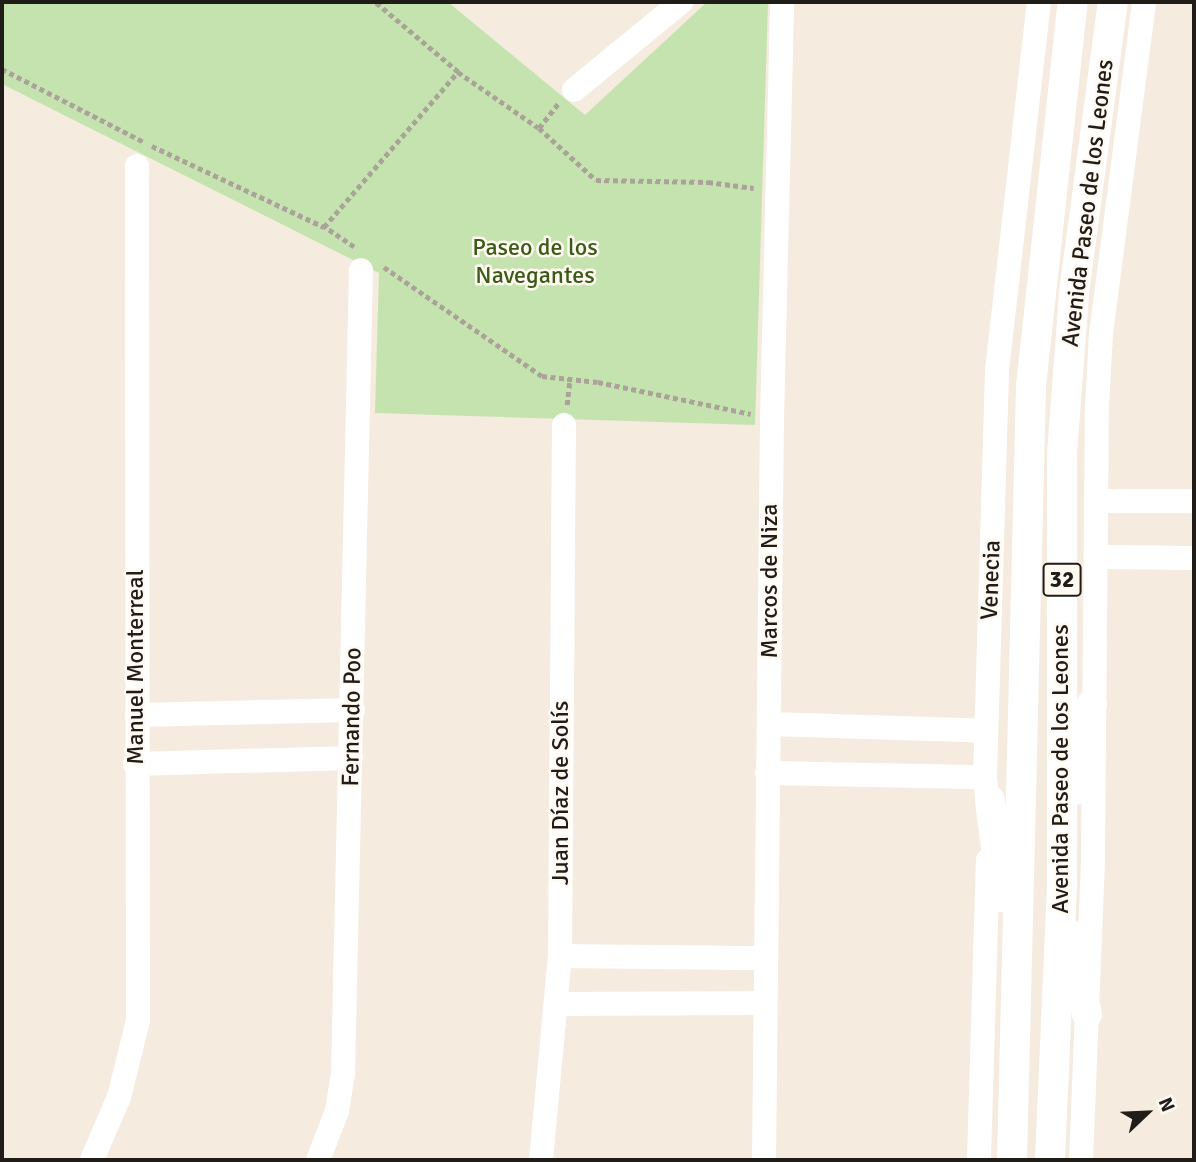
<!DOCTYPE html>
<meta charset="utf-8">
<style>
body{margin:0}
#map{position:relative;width:1196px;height:1162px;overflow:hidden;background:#f5ebde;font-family:Signika,sans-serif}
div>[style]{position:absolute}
.green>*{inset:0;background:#c5e3af}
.path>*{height:4.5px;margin-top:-2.25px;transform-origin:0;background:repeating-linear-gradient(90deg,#aba399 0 5px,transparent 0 8.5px)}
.minor>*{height:24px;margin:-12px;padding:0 12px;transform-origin:12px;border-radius:12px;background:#fff}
.major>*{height:30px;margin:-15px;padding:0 15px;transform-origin:15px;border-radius:15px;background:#fff}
span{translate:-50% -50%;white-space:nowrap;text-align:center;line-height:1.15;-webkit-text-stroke:5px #fff9f1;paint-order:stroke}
.shield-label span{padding:2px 5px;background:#fff9f1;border:2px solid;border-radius:5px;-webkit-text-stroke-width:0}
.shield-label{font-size:23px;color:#201c18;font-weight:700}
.street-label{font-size:24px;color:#201c18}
.park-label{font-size:24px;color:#395b17}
.frame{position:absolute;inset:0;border:4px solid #201c18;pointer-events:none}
.north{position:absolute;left:1112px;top:1078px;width:70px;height:70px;-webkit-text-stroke:5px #fff9f1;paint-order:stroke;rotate:67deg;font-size:19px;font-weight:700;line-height:28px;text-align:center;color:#201c18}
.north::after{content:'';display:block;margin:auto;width:24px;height:32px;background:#201c18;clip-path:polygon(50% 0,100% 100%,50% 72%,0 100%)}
</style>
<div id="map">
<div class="green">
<div style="clip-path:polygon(2px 2px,448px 2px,585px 115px,707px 2px,768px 2px,755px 425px,375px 413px,379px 273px,2px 84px)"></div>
</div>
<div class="path">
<div style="left:2px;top:69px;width:160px;rotate:27.2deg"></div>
<div style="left:458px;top:72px;width:98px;rotate:34.7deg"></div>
<div style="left:539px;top:128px;width:77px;rotate:42.4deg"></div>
<div style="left:596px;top:180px;width:112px;rotate:1deg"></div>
<div style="left:708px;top:182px;width:46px;rotate:7.4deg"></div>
<div style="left:539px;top:128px;width:31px;rotate:-52deg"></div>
<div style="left:152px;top:146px;width:190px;rotate:25.2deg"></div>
<div style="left:354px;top:247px;width:36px;rotate:-146deg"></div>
<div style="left:324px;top:227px;width:205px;rotate:-49.2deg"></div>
<div style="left:458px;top:72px;width:109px;rotate:-139.9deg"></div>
<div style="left:384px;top:267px;width:192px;rotate:34.6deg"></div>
<div style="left:542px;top:376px;width:56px;rotate:6.1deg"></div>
<div style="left:598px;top:382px;width:156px;rotate:11.8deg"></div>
<div style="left:567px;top:405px;width:27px;rotate:-84deg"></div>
</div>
<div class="minor">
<div style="left:574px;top:90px;width:139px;rotate:-39.4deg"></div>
<div style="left:1098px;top:501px;width:96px"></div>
<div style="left:1096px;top:557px;width:98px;rotate:0.6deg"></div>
<div style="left:137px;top:715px;width:216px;rotate:-1.3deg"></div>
<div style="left:769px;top:724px;width:217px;rotate:1.8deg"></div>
<div style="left:135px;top:764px;width:216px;rotate:-1.6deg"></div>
<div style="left:767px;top:773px;width:218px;rotate:1.1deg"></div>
<div style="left:989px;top:817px;width:40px;rotate:-95.7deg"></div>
<div style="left:985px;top:777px;width:407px;rotate:-88.3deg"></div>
<div style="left:997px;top:370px;width:370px;rotate:-83.5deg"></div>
<div style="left:560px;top:956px;width:204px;rotate:0.6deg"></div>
<div style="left:559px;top:1004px;width:204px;rotate:-0.3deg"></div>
<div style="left:92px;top:1160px;width:69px;rotate:-66.8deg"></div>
<div style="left:119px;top:1097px;width:79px;rotate:-76.1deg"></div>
<div style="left:138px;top:1020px;width:854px;rotate:-90.07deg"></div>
<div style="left:318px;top:1160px;width:53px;rotate:-68.8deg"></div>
<div style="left:337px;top:1111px;width:36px;rotate:-81deg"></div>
<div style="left:343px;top:1075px;width:805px;rotate:-88.72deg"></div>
<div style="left:541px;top:1160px;width:205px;rotate:-84.7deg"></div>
<div style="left:560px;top:956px;width:531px;rotate:-89.57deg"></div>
<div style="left:764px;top:1160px;width:741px;rotate:-89.38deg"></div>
<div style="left:772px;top:419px;width:417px;rotate:-88.6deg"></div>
<div style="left:979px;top:1160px;width:300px;rotate:-88.3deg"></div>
<div style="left:1081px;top:1160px;width:305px;rotate:-87.7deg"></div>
<div style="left:1093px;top:855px;width:448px;rotate:-89.5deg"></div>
<div style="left:1097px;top:407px;width:73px;rotate:-86.9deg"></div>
<div style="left:1101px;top:334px;width:335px;rotate:-82.6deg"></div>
</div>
<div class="major">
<div style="left:1076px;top:790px;width:88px;rotate:-79.6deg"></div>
<div style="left:990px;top:800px;width:98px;rotate:82.9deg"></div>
<div style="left:1071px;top:935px;width:81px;rotate:78.6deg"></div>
<div style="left:1012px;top:1160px;width:774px;rotate:-88.59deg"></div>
<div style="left:1031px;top:386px;width:386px;rotate:-83.8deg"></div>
<div style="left:1050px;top:1160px;width:276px;rotate:-87.5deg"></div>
<div style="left:1062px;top:884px;width:430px;rotate:-90deg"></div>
<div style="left:1062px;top:454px;width:161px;rotate:-85.7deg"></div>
<div style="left:1074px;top:293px;width:294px;rotate:-82.4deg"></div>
</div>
<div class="shield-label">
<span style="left:1062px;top:580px">32</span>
</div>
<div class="street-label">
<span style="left:1088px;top:203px;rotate:-83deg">Avenida Paseo de los Leones</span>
<span style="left:991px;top:580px;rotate:-88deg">Venecia</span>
<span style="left:770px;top:581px;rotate:-90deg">Marcos de Niza</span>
<span style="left:136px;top:667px;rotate:-90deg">Manuel Monterreal</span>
<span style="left:352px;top:717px;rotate:-89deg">Fernando Poo</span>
<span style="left:1061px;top:769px;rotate:-90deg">Avenida Paseo de los Leones</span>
<span style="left:561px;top:793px;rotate:-90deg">Juan Díaz de Solís</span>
</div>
<div class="park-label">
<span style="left:535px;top:262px">Paseo de los<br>Navegantes</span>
</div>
<div class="frame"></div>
<div class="north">N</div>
</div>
